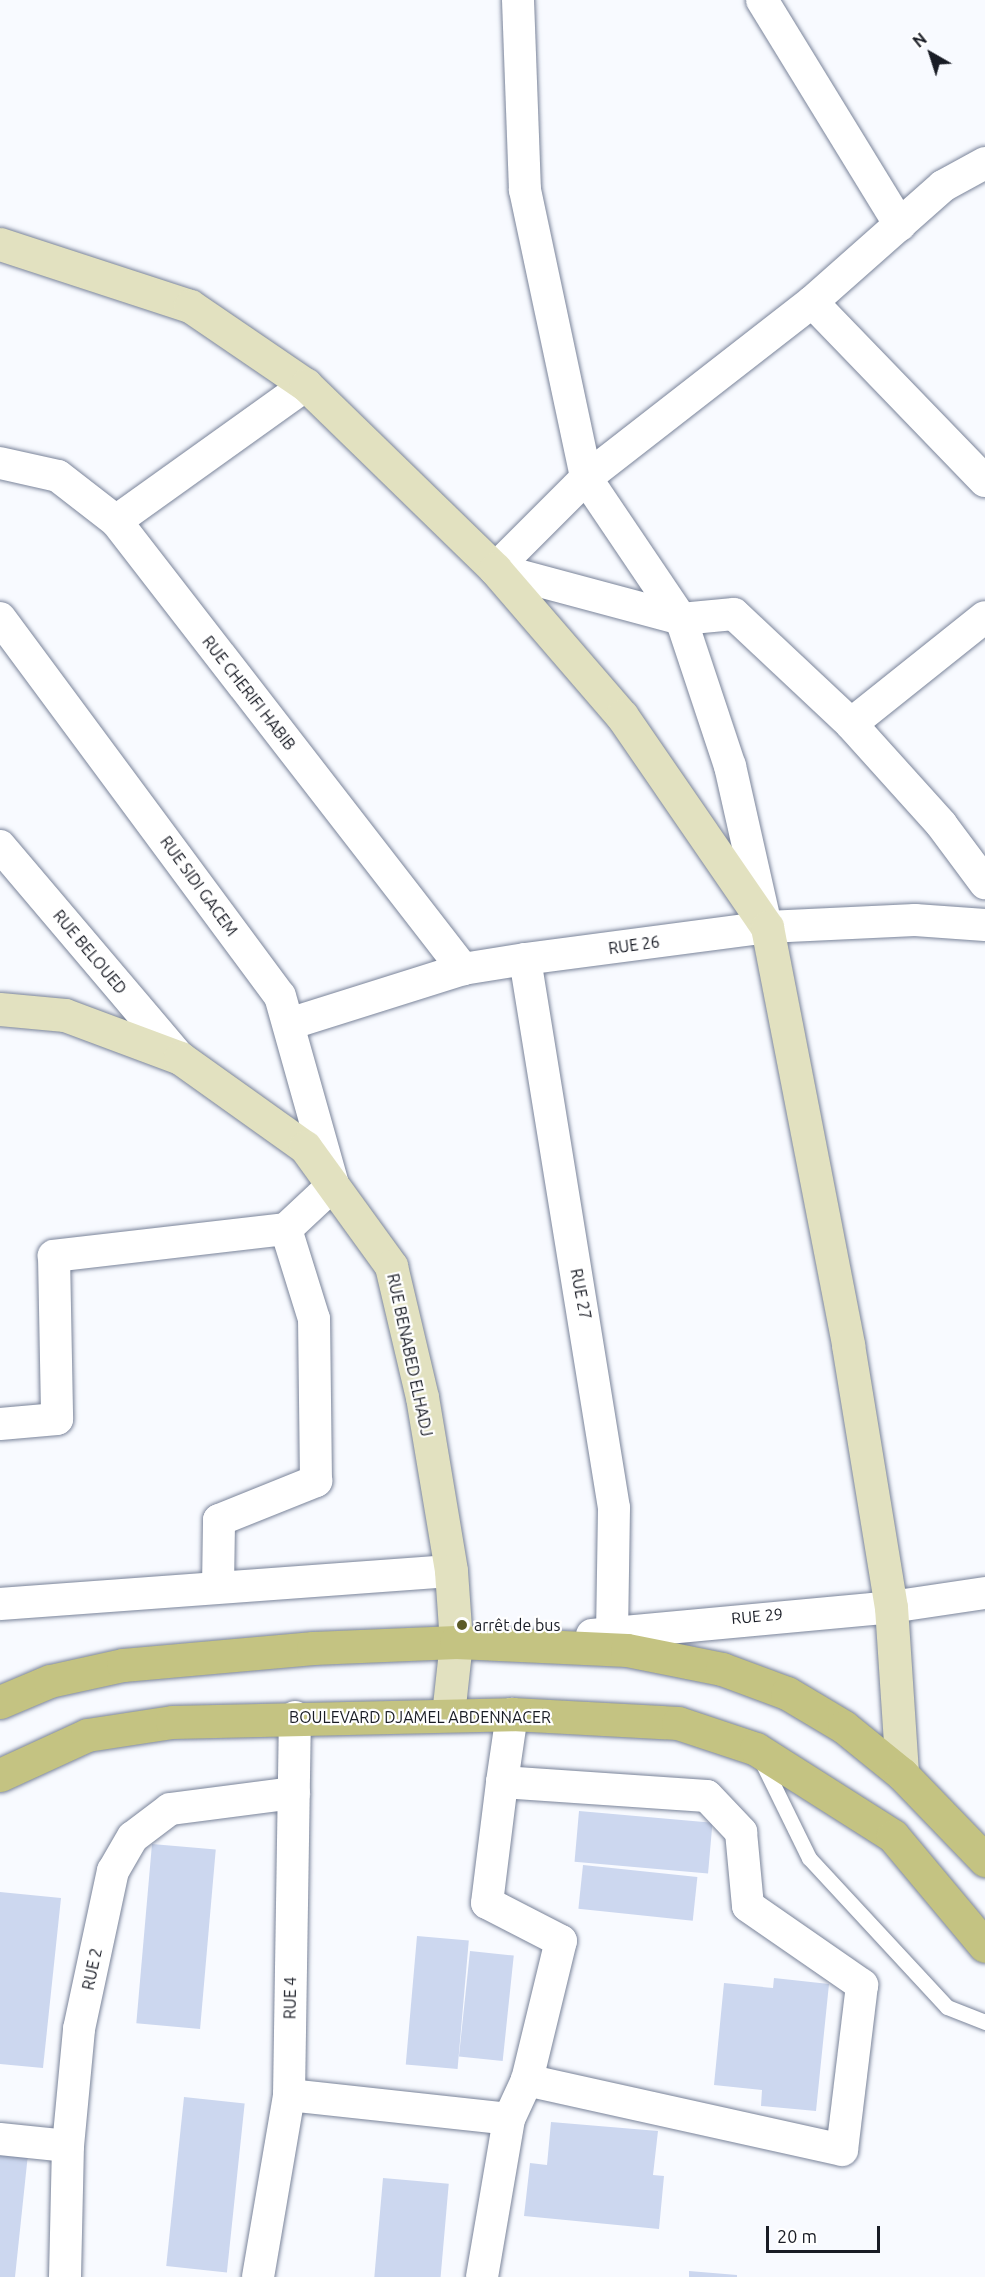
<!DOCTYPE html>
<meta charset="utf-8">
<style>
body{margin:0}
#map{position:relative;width:985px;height:2277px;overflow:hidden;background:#f8faff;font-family:Ubuntu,sans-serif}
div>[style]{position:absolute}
.building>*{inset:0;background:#ccd7ef;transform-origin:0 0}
.roads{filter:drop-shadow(0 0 2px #7a849a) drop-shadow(0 0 2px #7a849a)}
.lane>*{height:15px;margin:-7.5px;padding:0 7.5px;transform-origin:7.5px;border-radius:7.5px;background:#fff}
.street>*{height:32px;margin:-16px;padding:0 16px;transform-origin:16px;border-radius:16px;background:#fff}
.secondary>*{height:33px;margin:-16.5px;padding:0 16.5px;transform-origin:16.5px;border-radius:16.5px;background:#e2e1c0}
.primary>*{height:33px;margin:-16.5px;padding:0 16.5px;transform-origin:16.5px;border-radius:16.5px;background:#c4c382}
.dots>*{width:16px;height:16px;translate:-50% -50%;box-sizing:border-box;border:3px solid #fff;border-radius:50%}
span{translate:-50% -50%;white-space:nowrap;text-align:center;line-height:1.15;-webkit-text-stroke:4.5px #fff;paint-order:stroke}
.street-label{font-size:16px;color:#191c25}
.poi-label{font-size:16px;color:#191c25}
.left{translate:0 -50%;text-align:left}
.north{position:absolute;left:901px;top:24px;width:60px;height:60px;-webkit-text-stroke:4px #fff;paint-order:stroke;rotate:321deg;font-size:16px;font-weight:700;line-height:24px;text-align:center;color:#191c25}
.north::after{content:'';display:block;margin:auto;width:21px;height:27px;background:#191c25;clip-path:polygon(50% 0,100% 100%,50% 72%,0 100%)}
.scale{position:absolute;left:766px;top:2226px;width:114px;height:27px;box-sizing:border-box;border:3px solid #191c25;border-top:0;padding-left:8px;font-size:18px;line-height:21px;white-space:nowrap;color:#191c25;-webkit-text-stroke:4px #fff;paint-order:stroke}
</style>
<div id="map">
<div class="building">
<div style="left:579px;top:1811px;width:134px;height:51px;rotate:5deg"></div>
<div style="left:152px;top:1844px;width:64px;height:180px;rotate:5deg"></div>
<div style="left:583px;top:1865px;width:115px;height:44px;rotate:6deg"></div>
<div style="clip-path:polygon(0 1892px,61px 1898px,43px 2068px,0 2064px)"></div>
<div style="left:417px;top:1936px;width:52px;height:129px;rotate:5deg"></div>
<div style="left:470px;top:1951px;width:44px;height:106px;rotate:6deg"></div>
<div style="clip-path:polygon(774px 1978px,829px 1984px,816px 2111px,761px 2106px,762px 2090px,714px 2085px,724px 1983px,773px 1988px)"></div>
<div style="left:184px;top:2097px;width:61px;height:170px;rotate:6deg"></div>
<div style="clip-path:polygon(551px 2122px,658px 2131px,653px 2175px,664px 2176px,659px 2229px,524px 2216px,530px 2163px,547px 2165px)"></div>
<div style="clip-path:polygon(0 2151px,28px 2154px,15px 2277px,0 2277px)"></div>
<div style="left:383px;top:2178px;width:66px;height:100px;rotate:5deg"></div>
<div style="clip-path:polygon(689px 2271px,737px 2275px,737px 2277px,689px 2277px)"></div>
</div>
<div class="roads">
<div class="lane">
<div style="left:761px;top:1760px;width:109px;rotate:63.9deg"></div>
<div style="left:809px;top:1858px;width:203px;rotate:47.2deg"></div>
<div style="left:947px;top:2007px;width:41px;rotate:21.5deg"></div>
</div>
<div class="street">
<div style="left:518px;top:0;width:190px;rotate:87.9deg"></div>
<div style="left:525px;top:190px;width:294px;rotate:78deg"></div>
<div style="left:586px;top:478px;width:170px;rotate:56deg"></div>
<div style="left:681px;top:619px;width:155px;rotate:71.6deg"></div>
<div style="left:730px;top:766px;width:164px;rotate:77.3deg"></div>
<div style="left:762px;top:0;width:264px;rotate:58.5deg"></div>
<div style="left:985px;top:163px;width:48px;rotate:151.3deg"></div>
<div style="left:943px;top:186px;width:175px;rotate:138.5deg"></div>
<div style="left:812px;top:302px;width:286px;rotate:142.1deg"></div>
<div style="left:586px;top:478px;width:129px;rotate:135deg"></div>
<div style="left:495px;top:569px;width:193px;rotate:15deg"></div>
<div style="left:681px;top:619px;width:53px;rotate:-5.4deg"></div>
<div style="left:734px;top:614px;width:161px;rotate:43.2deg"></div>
<div style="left:851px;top:724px;width:135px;rotate:48deg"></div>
<div style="left:941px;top:824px;width:74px;rotate:53.3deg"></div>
<div style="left:812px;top:302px;width:249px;rotate:46deg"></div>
<div style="left:0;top:463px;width:59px;rotate:12.6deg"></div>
<div style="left:58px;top:476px;width:73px;rotate:37.8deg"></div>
<div style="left:116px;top:521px;width:567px;rotate:52.24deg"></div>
<div style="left:116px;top:521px;width:234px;rotate:-35.6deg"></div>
<div style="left:0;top:618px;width:470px;rotate:53.5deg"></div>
<div style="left:280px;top:996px;width:196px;rotate:74.3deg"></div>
<div style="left:333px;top:1185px;width:64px;rotate:136.9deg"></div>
<div style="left:286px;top:1229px;width:234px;rotate:173.4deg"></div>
<div style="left:54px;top:1256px;width:163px;rotate:88.9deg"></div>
<div style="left:57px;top:1419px;width:57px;rotate:175deg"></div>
<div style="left:851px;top:724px;width:171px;rotate:-38.6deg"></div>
<div style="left:0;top:846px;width:278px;rotate:49.7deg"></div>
<div style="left:525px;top:959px;width:556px;rotate:80.79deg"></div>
<div style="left:614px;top:1508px;width:124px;rotate:90.9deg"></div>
<div style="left:292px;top:1023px;width:179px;rotate:-17.5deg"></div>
<div style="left:463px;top:969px;width:63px;rotate:-9.2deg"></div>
<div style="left:525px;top:959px;width:244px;rotate:-7.5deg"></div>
<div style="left:767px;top:927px;width:148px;rotate:-2.7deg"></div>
<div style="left:915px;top:920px;width:70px;rotate:4.1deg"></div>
<div style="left:218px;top:1587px;width:67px;rotate:-89.1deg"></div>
<div style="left:219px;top:1520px;width:105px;rotate:-21.9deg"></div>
<div style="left:316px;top:1481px;width:162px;rotate:-90.7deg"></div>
<div style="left:314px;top:1319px;width:94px;rotate:-107.3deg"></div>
<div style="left:0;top:1604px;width:452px;rotate:-4.2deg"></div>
<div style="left:592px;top:1635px;width:300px;rotate:-5.3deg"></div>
<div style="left:891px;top:1607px;width:95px;rotate:-8.5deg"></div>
<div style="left:502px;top:1782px;width:205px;rotate:3.9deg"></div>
<div style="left:707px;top:1796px;width:50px;rotate:46.6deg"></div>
<div style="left:741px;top:1832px;width:74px;rotate:84.6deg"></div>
<div style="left:748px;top:1906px;width:139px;rotate:34.7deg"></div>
<div style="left:862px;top:1985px;width:166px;rotate:96.9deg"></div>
<div style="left:842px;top:2150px;width:323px;rotate:-167.5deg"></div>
<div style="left:527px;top:2080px;width:143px;rotate:-76.3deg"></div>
<div style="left:561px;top:1941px;width:83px;rotate:-152.8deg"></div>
<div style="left:487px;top:1903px;width:122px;rotate:-82.9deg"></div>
<div style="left:502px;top:1782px;width:69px;rotate:-81.6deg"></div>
<div style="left:289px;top:2095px;width:221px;rotate:6.2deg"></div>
<div style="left:509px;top:2119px;width:43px;rotate:-65.2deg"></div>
<div style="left:0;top:2139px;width:68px;rotate:5.9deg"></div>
<div style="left:65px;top:2277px;width:131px;rotate:-88.7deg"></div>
<div style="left:68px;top:2146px;width:118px;rotate:-84.6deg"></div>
<div style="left:79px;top:2029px;width:162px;rotate:-77.9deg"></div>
<div style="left:113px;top:1871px;width:39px;rotate:-60deg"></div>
<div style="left:133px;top:1837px;width:46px;rotate:-37.1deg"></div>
<div style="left:170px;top:1809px;width:125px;rotate:-7.4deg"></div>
<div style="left:258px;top:2277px;width:185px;rotate:-80.3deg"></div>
<div style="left:289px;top:2095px;width:378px;rotate:-89.1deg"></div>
<div style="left:482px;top:2277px;width:160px;rotate:-80.3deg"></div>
</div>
<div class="secondary">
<div style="left:0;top:244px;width:200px;rotate:18.1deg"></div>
<div style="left:190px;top:306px;width:140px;rotate:34.3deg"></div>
<div style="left:306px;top:385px;width:264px;rotate:44.2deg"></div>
<div style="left:495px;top:569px;width:194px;rotate:49.2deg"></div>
<div style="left:622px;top:716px;width:256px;rotate:55.5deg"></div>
<div style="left:767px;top:927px;width:426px;rotate:79deg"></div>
<div style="left:848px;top:1345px;width:266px;rotate:80.7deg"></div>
<div style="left:891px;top:1607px;width:167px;rotate:86.2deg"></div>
<div style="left:0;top:1009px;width:65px;rotate:5.3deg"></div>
<div style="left:65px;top:1015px;width:123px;rotate:20.5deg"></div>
<div style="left:180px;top:1058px;width:153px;rotate:35.5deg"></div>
<div style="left:305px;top:1147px;width:147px;rotate:54.1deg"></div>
<div style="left:391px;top:1266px;width:135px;rotate:76.7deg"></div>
<div style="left:422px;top:1397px;width:176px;rotate:80.5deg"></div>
<div style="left:451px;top:1571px;width:71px;rotate:86deg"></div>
<div style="left:456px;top:1642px;width:72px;rotate:96.3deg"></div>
</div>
<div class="primary">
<div style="left:0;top:1702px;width:54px;rotate:-22.8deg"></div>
<div style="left:50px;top:1681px;width:75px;rotate:-12.4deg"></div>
<div style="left:123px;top:1665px;width:191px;rotate:-5.1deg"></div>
<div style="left:313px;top:1648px;width:143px;rotate:-2.4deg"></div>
<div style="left:456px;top:1642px;width:171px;rotate:2.7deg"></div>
<div style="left:627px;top:1650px;width:97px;rotate:11.3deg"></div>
<div style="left:722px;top:1669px;width:69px;rotate:20.3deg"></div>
<div style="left:787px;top:1693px;width:66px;rotate:30.8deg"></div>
<div style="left:844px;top:1727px;width:75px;rotate:39deg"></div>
<div style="left:902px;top:1774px;width:120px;rotate:46deg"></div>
<div style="left:0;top:1775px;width:96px;rotate:-24.7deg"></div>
<div style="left:87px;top:1735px;width:86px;rotate:-8.7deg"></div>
<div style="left:172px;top:1722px;width:340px;rotate:-1.3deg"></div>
<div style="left:512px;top:1714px;width:166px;rotate:3.1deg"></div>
<div style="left:678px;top:1723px;width:82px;rotate:18.4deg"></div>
<div style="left:756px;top:1749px;width:162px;rotate:32.4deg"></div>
<div style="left:893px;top:1836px;width:143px;rotate:50.1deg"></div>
</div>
</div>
<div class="dots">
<div style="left:462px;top:1625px;background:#5c5b28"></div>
</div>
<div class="street-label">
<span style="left:249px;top:693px;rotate:52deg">RUE CHERIFI HABIB</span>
<span style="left:199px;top:886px;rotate:54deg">RUE SIDI GACEM</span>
<span style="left:634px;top:945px;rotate:-8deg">RUE 26</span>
<span style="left:90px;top:952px;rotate:50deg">RUE BELOUED</span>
<span style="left:581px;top:1294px;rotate:79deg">RUE 27</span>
<span style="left:410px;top:1355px;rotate:78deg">RUE BENABED ELHADJ</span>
<span style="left:757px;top:1616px;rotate:-5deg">RUE 29</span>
<span style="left:420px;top:1717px">BOULEVARD DJAMEL ABDENNACER</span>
<span style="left:92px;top:1969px;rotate:-78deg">RUE 2</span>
<span style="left:290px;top:1998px;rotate:-89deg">RUE 4</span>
</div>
<div class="poi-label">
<span class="left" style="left:474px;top:1625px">arrêt de bus</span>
</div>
<div class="north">N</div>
<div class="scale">20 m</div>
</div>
